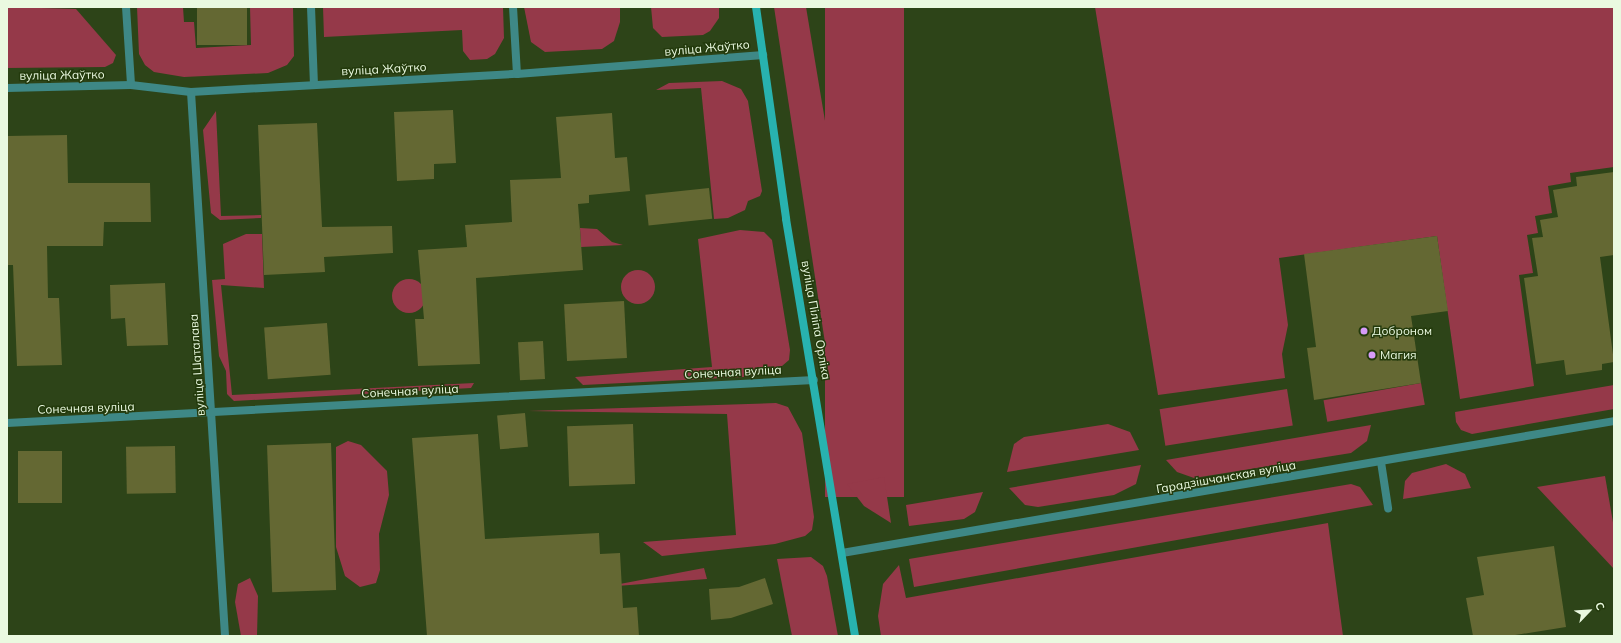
<!DOCTYPE html>
<meta charset="utf-8">
<style>
body{margin:0}
#map{position:relative;width:1621px;height:643px;overflow:hidden;background:#2d4418;font-family:Mulish,sans-serif}
div>[style]{position:absolute}
.green>*{inset:0;background:#953949;transform-origin:0 0}
.round{border-radius:50%}
.building>*{inset:0;background:#646833;transform-origin:0 0}
.lane>*{height:8px;margin:-4px;padding:0 4px;transform-origin:4px;border-radius:4px;background:#3e8886}
.street>*{height:8px;margin:-4px;padding:0 4px;transform-origin:4px;border-radius:4px;background:#3e8886}
.secondary>*{height:8px;margin:-4px;padding:0 4px;transform-origin:4px;border-radius:4px;background:#28b2af}
.dots>*{width:11px;height:11px;translate:-50% -50%;box-sizing:border-box;border:2px solid #233a0c;border-radius:50%}
span{translate:-50% -50%;white-space:nowrap;text-align:center;line-height:1.15;-webkit-text-stroke:3px #233a0c;paint-order:stroke}
.street-label{font-size:12px;color:#eaf9e0}
.poi-label{font-size:12px;color:#eaf9e0}
.left{translate:0 -50%;text-align:left}
.frame{position:absolute;inset:0;border:8px solid #eaf9e0;pointer-events:none}
.north{position:absolute;left:1569px;top:591px;width:40px;height:40px;-webkit-text-stroke:3px #233a0c;paint-order:stroke;rotate:65deg;font-size:11px;font-weight:700;line-height:16px;text-align:center;color:#eaf9e0}
.north::after{content:'';display:block;margin:auto;width:14px;height:18px;background:#eaf9e0;clip-path:polygon(50% 0,100% 100%,50% 72%,0 100%)}
</style>
<div id="map">
<div class="green">
<div style="clip-path:polygon(7px 7px,76px 9px,116px 55px,113px 63px,105px 67px,7px 68px)"></div>
<div style="clip-path:polygon(137px 7px,183px 7px,184px 22px,194px 22px,196px 48px,251px 45px,250px 7px,293px 7px,294px 56px,287px 65px,268px 73px,184px 77px,154px 72px,145px 65px,139px 54px)"></div>
<div style="clip-path:polygon(323px 7px,503px 7px,504px 38px,495px 54px,487px 59px,470px 60px,463px 51px,462px 30px,324px 37px)"></div>
<div style="clip-path:polygon(524px 7px,620px 7px,620px 22px,614px 41px,602px 49px,545px 52px,531px 42px)"></div>
<div style="clip-path:polygon(651px 7px,719px 7px,719px 18px,710px 31px,703px 35px,662px 37px,653px 28px)"></div>
<div style="clip-path:polygon(774px 7px,806px 7px,882px 462px,844px 468px)"></div>
<div style="left:825px;top:7px;width:79px;height:490px"></div>
<div style="clip-path:polygon(1095px 7px,1614px 7px,1614px 167px,1570px 173px,1571px 182px,1548px 186px,1552px 213px,1535px 216px,1538px 233px,1527px 235px,1533px 273px,1519px 275px,1534px 386px,1460px 399px,1437px 236px,1279px 258px,1288px 325px,1282px 354px,1285px 378px,1158px 395px)"></div>
<div style="clip-path:polygon(722px 81px,741px 89px,748px 101px,762px 191px,760px 196px,748px 201px,745px 210px,728px 218px,714px 219px,701px 88px,656px 90px,669px 83px)"></div>
<div style="clip-path:polygon(216px 111px,221px 216px,261px 215px,261px 218px,220px 220px,211px 213px,203px 130px)"></div>
<div style="clip-path:polygon(580px 228px,597px 229px,612px 242px,623px 245px,581px 247px)"></div>
<div style="clip-path:polygon(740px 230px,764px 232px,772px 240px,790px 350px,789px 360px,782px 366px,764px 374px,743px 377px,583px 385px,575px 377px,712px 367px,698px 239px)"></div>
<div style="clip-path:polygon(246px 234px,262px 234px,264px 288px,221px 285px,232px 395px,474px 383px,471px 388px,234px 401px,227px 394px,226px 371px,219px 356px,212px 280px,225px 279px,223px 244px)"></div>
<div class="round" style="left:621px;top:270px;width:34px;height:34px"></div>
<div class="round" style="left:392px;top:279px;width:34px;height:34px"></div>
<div style="left:1421px;top:383px;width:22px;height:99px;rotate:80deg"></div>
<div style="clip-path:polygon(1614px 385px,1614px 409px,1472px 434px,1461px 430px,1456px 422px,1455px 412px)"></div>
<div style="left:1287px;top:389px;width:37px;height:129px;rotate:81deg"></div>
<div style="clip-path:polygon(776px 403px,788px 407px,802px 433px,814px 517px,812px 530px,805px 536px,775px 544px,662px 556px,643px 542px,736px 535px,727px 414px,528px 411px)"></div>
<div style="clip-path:polygon(1108px 424px,1130px 432px,1139px 450px,1007px 472px,1014px 444px,1024px 437px)"></div>
<div style="clip-path:polygon(1371px 425px,1367px 441px,1351px 453px,1194px 478px,1177px 472px,1166px 460px)"></div>
<div style="clip-path:polygon(348px 441px,361px 445px,387px 471px,389px 495px,379px 534px,380px 570px,376px 583px,360px 587px,345px 576px,336px 547px,336px 447px)"></div>
<div style="clip-path:polygon(1446px 464px,1465px 474px,1471px 488px,1403px 499px,1405px 481px,1412px 473px)"></div>
<div style="clip-path:polygon(1141px 465px,1136px 484px,1114px 495px,1038px 507px,1025px 505px,1009px 488px)"></div>
<div style="clip-path:polygon(1605px 476px,1614px 528px,1614px 569px,1537px 487px)"></div>
<div style="clip-path:polygon(884px 477px,891px 523px,864px 506px,847px 484px)"></div>
<div style="clip-path:polygon(1351px 484px,1360px 487px,1373px 505px,914px 587px,909px 559px)"></div>
<div style="clip-path:polygon(983px 492px,975px 512px,964px 519px,909px 526px,906px 505px)"></div>
<div style="clip-path:polygon(1328px 523px,1343px 636px,881px 636px,878px 616px,883px 584px,899px 565px,906px 598px)"></div>
<div style="clip-path:polygon(811px 557px,823px 566px,827px 576px,838px 636px,792px 636px,777px 559px)"></div>
<div style="clip-path:polygon(704px 568px,707px 579px,604px 587px)"></div>
<div style="clip-path:polygon(250px 578px,258px 596px,257px 636px,241px 636px,235px 602px,238px 584px)"></div>
</div>
<div class="building">
<div style="left:197px;top:7px;width:50px;height:38px"></div>
<div style="clip-path:polygon(453px 110px,456px 163px,434px 164px,434px 179px,397px 181px,394px 112px)"></div>
<div style="clip-path:polygon(612px 113px,615px 158px,627px 157px,630px 191px,589px 195px,589px 203px,578px 204px,583px 270px,476px 278px,480px 364px,418px 366px,415px 319px,424px 319px,418px 250px,467px 247px,465px 225px,512px 222px,510px 180px,561px 178px,556px 117px)"></div>
<div style="clip-path:polygon(317px 123px,322px 227px,392px 226px,393px 253px,324px 257px,325px 272px,264px 275px,258px 125px)"></div>
<div style="clip-path:polygon(67px 135px,68px 183px,150px 183px,151px 222px,104px 222px,103px 246px,47px 246px,48px 298px,59px 298px,62px 365px,17px 366px,13px 265px,7px 265px,7px 136px)"></div>
<div style="clip-path:polygon(1614px 172px,1614px 255px,1600px 257px,1614px 362px,1602px 364px,1602px 370px,1566px 375px,1564px 360px,1536px 364px,1524px 278px,1538px 276px,1532px 238px,1543px 237px,1540px 220px,1558px 217px,1553px 190px,1577px 186px,1576px 177px)"></div>
<div style="left:709px;top:188px;width:31px;height:64px;rotate:84deg"></div>
<div style="clip-path:polygon(1437px 236px,1448px 311px,1411px 316px,1421px 383px,1314px 400px,1307px 348px,1316px 347px,1304px 254px)"></div>
<div style="clip-path:polygon(165px 283px,168px 345px,127px 346px,125px 318px,111px 319px,110px 285px)"></div>
<div style="left:624px;top:301px;width:57px;height:60px;rotate:87deg"></div>
<div style="left:327px;top:323px;width:52px;height:63px;rotate:86deg"></div>
<div style="left:543px;top:341px;width:38px;height:25px;rotate:87deg"></div>
<div style="left:525px;top:413px;width:34px;height:28px;rotate:85deg"></div>
<div style="left:633px;top:424px;width:60px;height:66px;rotate:88deg"></div>
<div style="clip-path:polygon(478px 434px,485px 539px,599px 533px,600px 554px,620px 553px,623px 608px,637px 607px,639px 636px,427px 636px,412px 438px)"></div>
<div style="left:331px;top:443px;width:147px;height:64px;rotate:88deg"></div>
<div style="left:175px;top:446px;width:47px;height:49px;rotate:89deg"></div>
<div style="left:18px;top:451px;width:44px;height:52px"></div>
<div style="clip-path:polygon(1554px 546px,1566px 627px,1509px 636px,1473px 636px,1466px 598px,1484px 595px,1477px 557px)"></div>
<div style="clip-path:polygon(765px 578px,773px 604px,731px 618px,711px 620px,709px 589px,739px 587px)"></div>
</div>
<div class="lane">
<div style="left:126px;top:7px;width:78px;rotate:86.3deg"></div>
<div style="left:311px;top:7px;width:78px;rotate:87.8deg"></div>
<div style="left:513px;top:7px;width:67px;rotate:86.6deg"></div>
<div style="left:1381px;top:462px;width:47px;rotate:81.3deg"></div>
</div>
<div class="street">
<div style="left:7px;top:88px;width:124px;rotate:-1.4deg"></div>
<div style="left:131px;top:85px;width:60px;rotate:6.7deg"></div>
<div style="left:191px;top:92px;width:326px;rotate:-3.2deg"></div>
<div style="left:517px;top:74px;width:247px;rotate:-4.4deg"></div>
<div style="left:191px;top:92px;width:545px;rotate:86.42deg"></div>
<div style="left:7px;top:423px;width:808px;rotate:-3.05deg"></div>
<div style="left:842px;top:553px;width:783px;rotate:-9.7deg"></div>
</div>
<div class="secondary">
<div style="left:756px;top:7px;width:214px;rotate:81.9deg"></div>
<div style="left:786px;top:219px;width:423px;rotate:80.6deg"></div>
</div>
<div class="dots">
<div style="left:1364px;top:331px;background:#d79bf9"></div>
<div style="left:1372px;top:355px;background:#d79bf9"></div>
</div>
<div class="street-label">
<span style="left:707px;top:48px;rotate:-5deg">вуліца Жаўтко</span>
<span style="left:384px;top:69px;rotate:-3deg">вуліца Жаўтко</span>
<span style="left:62px;top:75px;rotate:-1deg">вуліца Жаўтко</span>
<span style="left:816px;top:320px;rotate:80deg">вуліца Піліпа Орліка</span>
<span style="left:197px;top:365px;rotate:-94deg">вуліца Шаталава</span>
<span style="left:733px;top:372px;rotate:-3deg">Сонечная вуліца</span>
<span style="left:410px;top:391px;rotate:-3deg">Сонечная вуліца</span>
<span style="left:86px;top:408px;rotate:-2deg">Сонечная вуліца</span>
<span style="left:1226px;top:477px;rotate:-10deg">Гарадзішчанская вуліца</span>
</div>
<div class="poi-label">
<span class="left" style="left:1372px;top:331px">Доброном</span>
<span class="left" style="left:1380px;top:355px">Магия</span>
</div>
<div class="frame"></div>
<div class="north">С</div>
</div>
